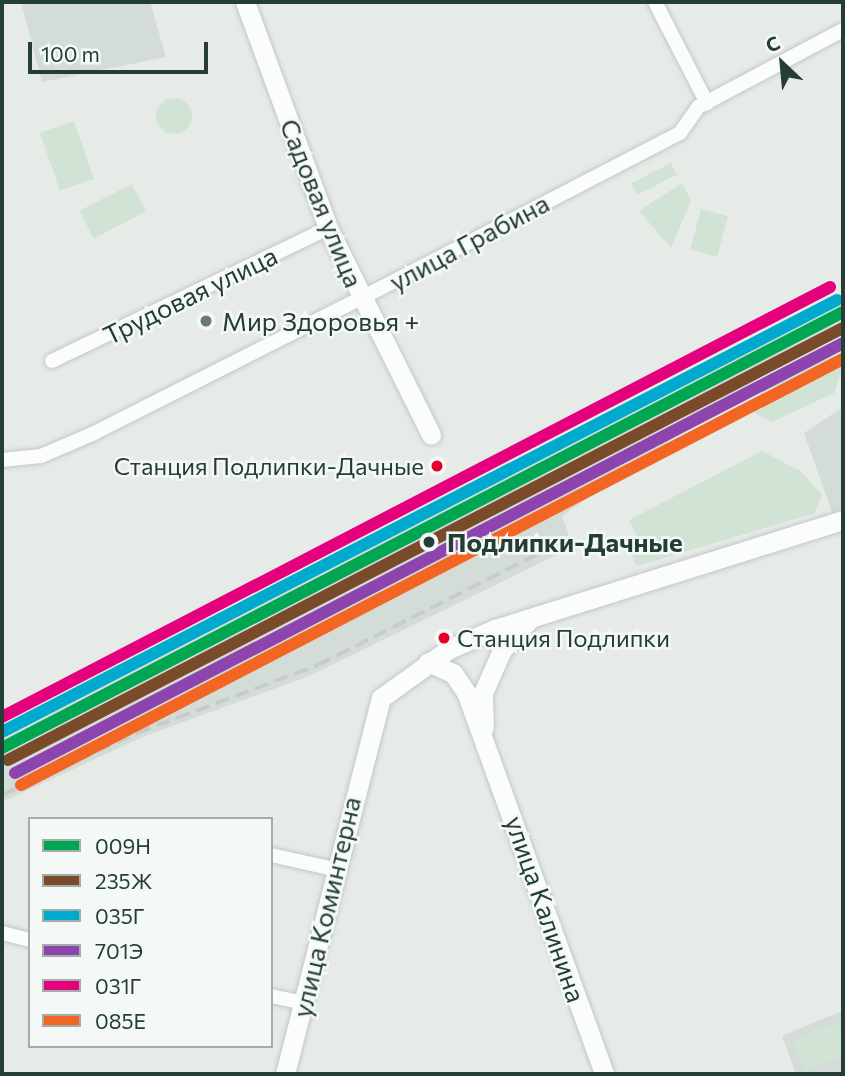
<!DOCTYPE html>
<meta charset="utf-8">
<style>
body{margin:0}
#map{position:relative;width:845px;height:1076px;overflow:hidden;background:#e6ebe8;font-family:Commissioner,sans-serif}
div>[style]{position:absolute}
.built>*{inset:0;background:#d4dcd8}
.green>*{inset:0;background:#d0e3d5;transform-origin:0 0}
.round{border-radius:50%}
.roads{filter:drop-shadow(0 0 2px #c3c8c5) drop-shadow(0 0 2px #c3c8c5)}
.street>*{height:14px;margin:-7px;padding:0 7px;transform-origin:7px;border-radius:7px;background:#fbfcfc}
.secondary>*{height:19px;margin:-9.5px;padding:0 9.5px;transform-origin:9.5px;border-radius:9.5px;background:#fbfcfc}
.rail>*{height:3.5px;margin-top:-1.75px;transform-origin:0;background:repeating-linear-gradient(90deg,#c7ccca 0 14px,transparent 0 21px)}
.rail-1>*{height:12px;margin:-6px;padding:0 6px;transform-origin:6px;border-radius:6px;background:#00a651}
.rail-2>*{height:12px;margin:-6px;padding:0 6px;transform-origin:6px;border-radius:6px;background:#7a4b2a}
.rail-3>*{height:12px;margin:-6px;padding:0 6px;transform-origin:6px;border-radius:6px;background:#00a9ce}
.rail-4>*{height:12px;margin:-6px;padding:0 6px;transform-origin:6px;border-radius:6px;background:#8e44ad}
.rail-5>*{height:12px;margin:-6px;padding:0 6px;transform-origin:6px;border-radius:6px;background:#e5007d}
.rail-6>*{height:12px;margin:-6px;padding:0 6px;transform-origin:6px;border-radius:6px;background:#f26522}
.dots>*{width:19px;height:19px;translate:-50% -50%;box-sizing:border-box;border:4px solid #f4f9f7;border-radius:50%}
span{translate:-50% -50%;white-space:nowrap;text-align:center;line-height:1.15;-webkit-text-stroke:5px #f4f9f7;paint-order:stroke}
.bus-label{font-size:24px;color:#243d35}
.right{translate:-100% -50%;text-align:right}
.left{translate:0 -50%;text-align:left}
.street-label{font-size:26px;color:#243d35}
.poi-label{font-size:26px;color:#243d35}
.stop-label{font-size:26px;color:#243d35;font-weight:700}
.frame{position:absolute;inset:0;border:4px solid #243d35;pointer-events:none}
.legend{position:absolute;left:28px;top:817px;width:245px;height:231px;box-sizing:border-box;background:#f4f9f7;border:2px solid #a1aea9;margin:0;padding:9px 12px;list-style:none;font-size:21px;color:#243d35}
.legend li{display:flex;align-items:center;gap:14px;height:35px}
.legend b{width:35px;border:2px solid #a1aea9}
.north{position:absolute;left:747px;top:28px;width:70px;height:70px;-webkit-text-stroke:5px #f4f9f7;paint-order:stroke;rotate:334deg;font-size:19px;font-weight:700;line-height:28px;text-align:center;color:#243d35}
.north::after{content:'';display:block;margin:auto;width:24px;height:32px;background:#243d35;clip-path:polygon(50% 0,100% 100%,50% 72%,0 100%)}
.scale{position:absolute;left:28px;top:42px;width:180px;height:32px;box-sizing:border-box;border:4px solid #243d35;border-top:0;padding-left:9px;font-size:21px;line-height:24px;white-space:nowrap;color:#243d35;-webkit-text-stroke:5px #f4f9f7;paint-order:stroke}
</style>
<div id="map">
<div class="built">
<div style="clip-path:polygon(21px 2px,150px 2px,166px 57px,42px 82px)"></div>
<div style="clip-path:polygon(843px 299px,843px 329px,767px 373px,562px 516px,573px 547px,307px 677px,145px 736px,2px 802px,2px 733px)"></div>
<div style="clip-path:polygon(843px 407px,843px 509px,832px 512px,804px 433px)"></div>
<div style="clip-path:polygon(842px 1011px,843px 1074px,796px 1074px,782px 1036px)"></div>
</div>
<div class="green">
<div class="round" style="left:156px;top:98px;width:36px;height:36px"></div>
<div style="left:74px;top:121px;width:61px;height:36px;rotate:71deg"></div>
<div style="left:671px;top:163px;width:13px;height:45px;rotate:63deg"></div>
<div style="clip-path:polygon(682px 183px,691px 201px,671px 248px,639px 211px)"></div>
<div style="left:132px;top:184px;width:31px;height:59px;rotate:63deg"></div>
<div style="left:701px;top:209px;width:28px;height:42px;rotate:15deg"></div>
<div style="clip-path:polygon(829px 352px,843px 367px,834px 393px,772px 422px,753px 412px,764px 385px)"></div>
<div style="clip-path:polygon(762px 451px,802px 472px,822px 495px,815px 513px,637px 566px,629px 550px,637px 536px,629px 520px)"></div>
<div style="clip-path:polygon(839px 1022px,843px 1056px,804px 1071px,792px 1040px)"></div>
</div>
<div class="roads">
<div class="street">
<div style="left:655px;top:2px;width:114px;rotate:62.8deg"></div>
<div style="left:52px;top:361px;width:306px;rotate:-25.7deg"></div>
<div style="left:2px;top:460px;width:39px;rotate:-6deg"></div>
<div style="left:41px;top:456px;width:56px;rotate:-23.3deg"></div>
<div style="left:92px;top:434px;width:319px;rotate:-26.8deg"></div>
<div style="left:377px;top:290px;width:341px;rotate:-27.4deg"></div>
<div style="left:680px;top:133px;width:32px;rotate:-55deg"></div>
<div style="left:698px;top:107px;width:164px;rotate:-28deg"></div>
<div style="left:271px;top:855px;width:65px;rotate:12.5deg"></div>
<div style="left:2px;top:933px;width:29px;rotate:14deg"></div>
<div style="left:271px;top:996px;width:33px;rotate:12deg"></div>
</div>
<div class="secondary">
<div style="left:245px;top:2px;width:241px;rotate:69.8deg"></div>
<div style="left:328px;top:228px;width:231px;rotate:63.5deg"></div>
<div style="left:428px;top:662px;width:27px;rotate:24deg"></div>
<div style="left:453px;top:673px;width:23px;rotate:56deg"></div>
<div style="left:466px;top:692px;width:406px;rotate:70.1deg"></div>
<div style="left:484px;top:727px;width:34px;rotate:-92deg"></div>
<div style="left:483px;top:693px;width:47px;rotate:-66.2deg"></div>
<div style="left:502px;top:650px;width:39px;rotate:-48deg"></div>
<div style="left:285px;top:1074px;width:388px;rotate:-75.7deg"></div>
<div style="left:381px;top:698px;width:84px;rotate:-35.8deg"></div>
<div style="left:449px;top:649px;width:50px;rotate:-23.5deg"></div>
<div style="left:495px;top:629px;width:365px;rotate:-17.4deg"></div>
</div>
</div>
<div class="rail">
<div style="left:813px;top:331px;width:34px;rotate:-28deg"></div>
<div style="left:2px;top:795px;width:149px;rotate:-24.7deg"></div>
<div style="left:137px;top:733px;width:193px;rotate:-20.6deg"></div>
<div style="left:318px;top:665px;width:281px;rotate:-26.8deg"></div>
</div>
<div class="rail-1">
<div style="left:2px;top:748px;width:947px;rotate:-27.4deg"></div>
</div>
<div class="rail-2">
<div style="left:8px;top:760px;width:940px;rotate:-27.36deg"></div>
</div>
<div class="rail-3">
<div style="left:2px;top:732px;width:940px;rotate:-27.36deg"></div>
</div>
<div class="rail-4">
<div style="left:15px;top:773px;width:933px;rotate:-27.44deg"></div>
</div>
<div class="rail-5">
<div style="left:2px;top:717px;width:933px;rotate:-27.44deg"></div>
</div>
<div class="rail-6">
<div style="left:21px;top:785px;width:926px;rotate:-27.4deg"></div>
</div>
<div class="dots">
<div style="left:206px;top:321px;background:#687a74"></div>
<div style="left:437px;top:466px;background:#e4002b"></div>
<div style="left:429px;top:542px;background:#243d35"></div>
<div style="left:444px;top:638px;background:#e4002b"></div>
</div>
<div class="bus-label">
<span class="right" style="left:424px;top:466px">Станция Подлипки-Дачные</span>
<span class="left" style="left:457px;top:638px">Станция Подлипки</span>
</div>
<div class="street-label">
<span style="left:322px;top:203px;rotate:68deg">Садовая улица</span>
<span style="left:469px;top:242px;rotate:-28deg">улица Грабина</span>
<span style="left:190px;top:295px;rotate:-26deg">Трудовая улица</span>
<span style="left:326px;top:907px;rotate:-77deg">улица Коминтерна</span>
<span style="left:546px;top:909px;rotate:71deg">улица Калинина</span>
</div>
<div class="poi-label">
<span class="left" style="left:222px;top:321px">Мир Здоровья +</span>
</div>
<div class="stop-label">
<span class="left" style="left:447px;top:542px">Подлипки-Дачные</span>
</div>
<div class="frame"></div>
<ul class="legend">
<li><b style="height:9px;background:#00a651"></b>009Н</li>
<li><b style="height:9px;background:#7a4b2a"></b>235Ж</li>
<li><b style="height:9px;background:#00a9ce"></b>035Г</li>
<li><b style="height:9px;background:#8e44ad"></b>701Э</li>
<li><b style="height:9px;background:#e5007d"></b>031Г</li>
<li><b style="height:9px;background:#f26522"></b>085Е</li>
</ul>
<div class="north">С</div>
<div class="scale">100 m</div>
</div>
